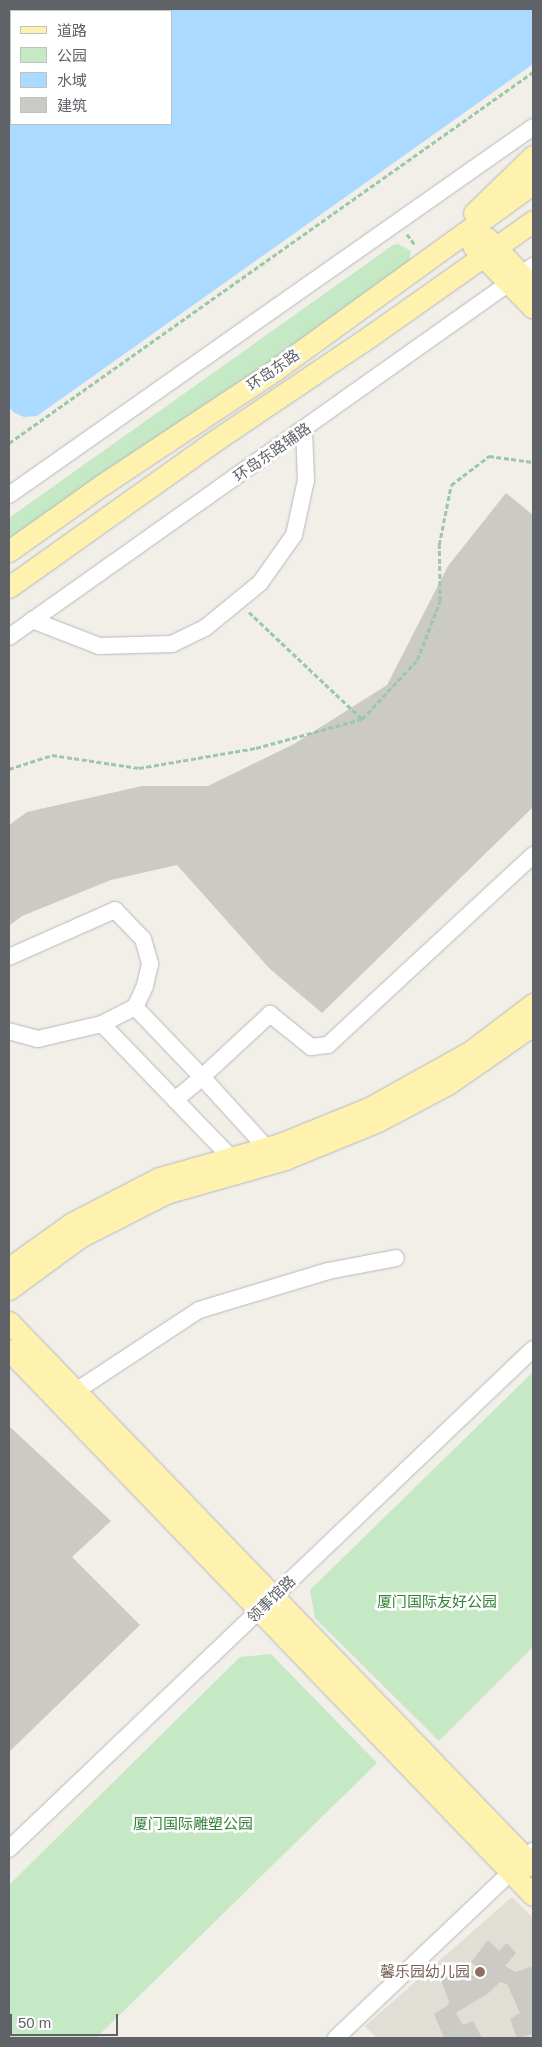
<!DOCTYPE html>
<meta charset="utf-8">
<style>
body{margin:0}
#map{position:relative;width:542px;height:2047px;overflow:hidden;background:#f1efe8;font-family:Arial,"Noto Sans SC",sans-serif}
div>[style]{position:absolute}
.education>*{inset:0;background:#e1ded6}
.green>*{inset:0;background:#c5e8c5}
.water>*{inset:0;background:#aadaff}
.building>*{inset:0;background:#cccac5}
.path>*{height:2.5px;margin-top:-1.25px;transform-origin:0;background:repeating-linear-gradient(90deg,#9cc7a9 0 5px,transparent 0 7.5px)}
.roads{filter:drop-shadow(0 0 1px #b5b8bc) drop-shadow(0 0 1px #b5b8bc)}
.minor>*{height:16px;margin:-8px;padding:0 8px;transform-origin:8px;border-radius:8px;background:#fff}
.major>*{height:21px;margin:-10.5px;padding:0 10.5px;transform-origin:10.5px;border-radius:10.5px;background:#fff2af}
.dots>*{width:14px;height:14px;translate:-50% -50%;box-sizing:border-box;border:2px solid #fff;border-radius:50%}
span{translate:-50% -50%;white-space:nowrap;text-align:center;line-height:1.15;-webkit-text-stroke:5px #fff;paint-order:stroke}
.street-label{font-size:15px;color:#5f6368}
.park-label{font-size:15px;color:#348238}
.education-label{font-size:15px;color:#785e54}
.right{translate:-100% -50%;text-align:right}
.frame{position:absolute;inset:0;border:10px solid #5f6368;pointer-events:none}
.legend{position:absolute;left:10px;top:10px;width:162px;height:115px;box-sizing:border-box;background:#fff;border:1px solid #bfc1c3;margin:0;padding:6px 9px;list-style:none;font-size:15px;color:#5f6368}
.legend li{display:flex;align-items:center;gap:10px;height:25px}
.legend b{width:25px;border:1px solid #bfc1c3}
.scale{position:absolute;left:10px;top:2014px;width:108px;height:22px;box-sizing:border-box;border:2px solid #5f6368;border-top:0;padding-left:6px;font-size:15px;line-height:18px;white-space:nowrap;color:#5f6368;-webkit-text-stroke:4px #fff;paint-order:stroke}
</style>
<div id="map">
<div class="education">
<div style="clip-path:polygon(512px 1897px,533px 1918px,533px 2038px,376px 2038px,365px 2026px)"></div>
</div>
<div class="green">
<div style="clip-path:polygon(398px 244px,411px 251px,409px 262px,9px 550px,9px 518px,393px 245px)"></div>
<div style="clip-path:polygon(533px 1372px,533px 1647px,439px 1741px,315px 1618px,310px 1590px)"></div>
<div style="clip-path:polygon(271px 1654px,377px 1763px,96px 2038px,9px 2038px,9px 1885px,240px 1657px)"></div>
</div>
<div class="water">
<div style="clip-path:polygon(evenodd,9px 9px,533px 9px,533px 64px,37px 416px,24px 417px,13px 412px,9px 407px,9px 9px,11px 11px,171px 11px,171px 124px,11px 124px,11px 11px)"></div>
</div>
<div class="building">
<div style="clip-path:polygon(506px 493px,533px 515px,533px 807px,322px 1013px,269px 968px,177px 865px,111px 880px,22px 916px,9px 926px,9px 825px,27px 812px,142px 786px,208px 786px,294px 744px,387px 685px,448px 566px)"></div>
<div style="clip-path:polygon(9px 1426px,111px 1521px,72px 1557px,140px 1625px,9px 1752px)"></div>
<div style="clip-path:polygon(488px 1940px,499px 1951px,507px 1943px,516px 1953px,505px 1966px,516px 1972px,533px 1966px,533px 2034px,517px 2038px,510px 2019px,520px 2013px,507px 1984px,500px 1982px,490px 1992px,456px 2013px,463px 2025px,473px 2021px,482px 2038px,444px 2038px,434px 2014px,448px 2005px,449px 2001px,440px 1978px,467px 1968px,469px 1977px,474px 1975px,471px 1972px,476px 1966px,471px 1962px)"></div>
</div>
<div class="path">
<div style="left:407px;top:234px;width:15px;rotate:53deg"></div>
<div style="left:9px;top:443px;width:642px;rotate:-35.3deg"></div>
<div style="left:249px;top:612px;width:156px;rotate:43.4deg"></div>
<div style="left:9px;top:769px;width:45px;rotate:-18deg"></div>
<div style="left:52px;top:755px;width:88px;rotate:8.5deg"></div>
<div style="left:139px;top:768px;width:119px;rotate:-9.7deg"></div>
<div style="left:256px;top:748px;width:110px;rotate:-15.3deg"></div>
<div style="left:362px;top:719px;width:81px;rotate:-47deg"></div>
<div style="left:417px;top:660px;width:63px;rotate:-68.7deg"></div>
<div style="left:440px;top:601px;width:56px;rotate:-91deg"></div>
<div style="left:439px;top:545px;width:61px;rotate:-78.7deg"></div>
<div style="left:451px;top:485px;width:48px;rotate:-37.3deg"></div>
<div style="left:489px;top:456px;width:44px;rotate:7.8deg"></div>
</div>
<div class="roads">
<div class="minor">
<div style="left:9px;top:495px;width:640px;rotate:-35.08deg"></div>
<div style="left:32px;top:620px;width:72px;rotate:21.2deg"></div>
<div style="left:99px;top:646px;width:73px;rotate:-1.6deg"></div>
<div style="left:172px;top:644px;width:37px;rotate:-26deg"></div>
<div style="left:205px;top:628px;width:71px;rotate:-39.3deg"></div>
<div style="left:260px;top:583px;width:59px;rotate:-54.7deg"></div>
<div style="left:294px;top:535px;width:56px;rotate:-77.7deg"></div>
<div style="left:306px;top:480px;width:50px;rotate:-92.3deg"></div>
<div style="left:9px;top:637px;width:642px;rotate:-35.3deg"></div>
<div style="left:9px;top:957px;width:116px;rotate:-23.9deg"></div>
<div style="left:115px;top:910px;width:40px;rotate:46deg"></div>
<div style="left:143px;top:939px;width:26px;rotate:74deg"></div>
<div style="left:150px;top:964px;width:23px;rotate:103deg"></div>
<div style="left:145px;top:986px;width:23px;rotate:115deg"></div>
<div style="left:135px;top:1007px;width:37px;rotate:153deg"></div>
<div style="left:102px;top:1024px;width:66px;rotate:166.8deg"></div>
<div style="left:38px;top:1039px;width:30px;rotate:-165deg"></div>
<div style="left:135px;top:1007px;width:97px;rotate:46.3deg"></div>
<div style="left:202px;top:1077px;width:93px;rotate:-42.8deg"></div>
<div style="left:270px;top:1014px;width:53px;rotate:38.8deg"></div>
<div style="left:311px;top:1047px;width:17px;rotate:-7deg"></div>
<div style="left:328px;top:1045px;width:280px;rotate:-42.8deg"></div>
<div style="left:102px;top:1024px;width:196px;rotate:46deg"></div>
<div style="left:175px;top:1100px;width:35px;rotate:-40deg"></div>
<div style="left:202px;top:1077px;width:105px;rotate:47.7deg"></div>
<div style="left:76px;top:1391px;width:147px;rotate:-33.4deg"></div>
<div style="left:199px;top:1310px;width:135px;rotate:-16.8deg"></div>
<div style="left:328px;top:1271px;width:69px;rotate:-10.8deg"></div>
<div style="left:9px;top:1849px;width:724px;rotate:-43.66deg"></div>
<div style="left:336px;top:2038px;width:272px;rotate:-43.5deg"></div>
</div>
<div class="major">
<div style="left:474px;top:213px;width:82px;rotate:-44deg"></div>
<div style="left:487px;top:238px;width:67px;rotate:46.8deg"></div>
<div style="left:473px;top:246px;width:86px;rotate:45.9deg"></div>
<div style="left:9px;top:551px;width:114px;rotate:-35.4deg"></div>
<div style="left:102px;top:485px;width:208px;rotate:-33.6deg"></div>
<div style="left:275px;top:370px;width:319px;rotate:-35.9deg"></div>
<div style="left:9px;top:587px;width:254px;rotate:-35.4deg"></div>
<div style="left:216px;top:440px;width:177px;rotate:-34deg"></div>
<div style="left:363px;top:341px;width:208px;rotate:-35.2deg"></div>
<div style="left:9px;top:1268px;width:77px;rotate:-35.5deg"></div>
<div style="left:72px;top:1223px;width:98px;rotate:-27.3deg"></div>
<div style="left:159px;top:1178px;width:126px;rotate:-15.7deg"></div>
<div style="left:280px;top:1144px;width:98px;rotate:-22.1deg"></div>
<div style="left:371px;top:1107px;width:115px;rotate:-29.2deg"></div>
<div style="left:471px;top:1051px;width:78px;rotate:-37.2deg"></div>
<div style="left:9px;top:1289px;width:88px;rotate:-36.2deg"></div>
<div style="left:80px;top:1237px;width:97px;rotate:-27.1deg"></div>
<div style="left:166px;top:1193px;width:124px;rotate:-15.9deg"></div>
<div style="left:285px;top:1159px;width:100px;rotate:-22.2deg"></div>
<div style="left:378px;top:1121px;width:79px;rotate:-27.9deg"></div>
<div style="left:448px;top:1084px;width:103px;rotate:-34.8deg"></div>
<div style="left:9px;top:1322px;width:755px;rotate:46.07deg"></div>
<div style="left:9px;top:1350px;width:756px;rotate:46.13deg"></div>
</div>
</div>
<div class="dots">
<div style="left:480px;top:1972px;background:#8d6e63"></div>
</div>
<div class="street-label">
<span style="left:273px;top:370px;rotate:-35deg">环岛东路</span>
<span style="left:272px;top:452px;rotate:-35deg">环岛东路辅路</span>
<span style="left:271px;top:1599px;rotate:-44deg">领事馆路</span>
</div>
<div class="park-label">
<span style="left:437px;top:1602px">厦门国际友好公园</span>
<span style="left:193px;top:1824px">厦门国际雕塑公园</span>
</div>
<div class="education-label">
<span class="right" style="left:470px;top:1972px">馨乐园幼儿园</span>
</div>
<div class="frame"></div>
<ul class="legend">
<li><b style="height:6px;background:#fff2af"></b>道路</li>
<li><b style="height:14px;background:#c5e8c5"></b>公园</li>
<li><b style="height:14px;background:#aadaff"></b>水域</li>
<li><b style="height:14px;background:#cccac5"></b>建筑</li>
</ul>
<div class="scale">50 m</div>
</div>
